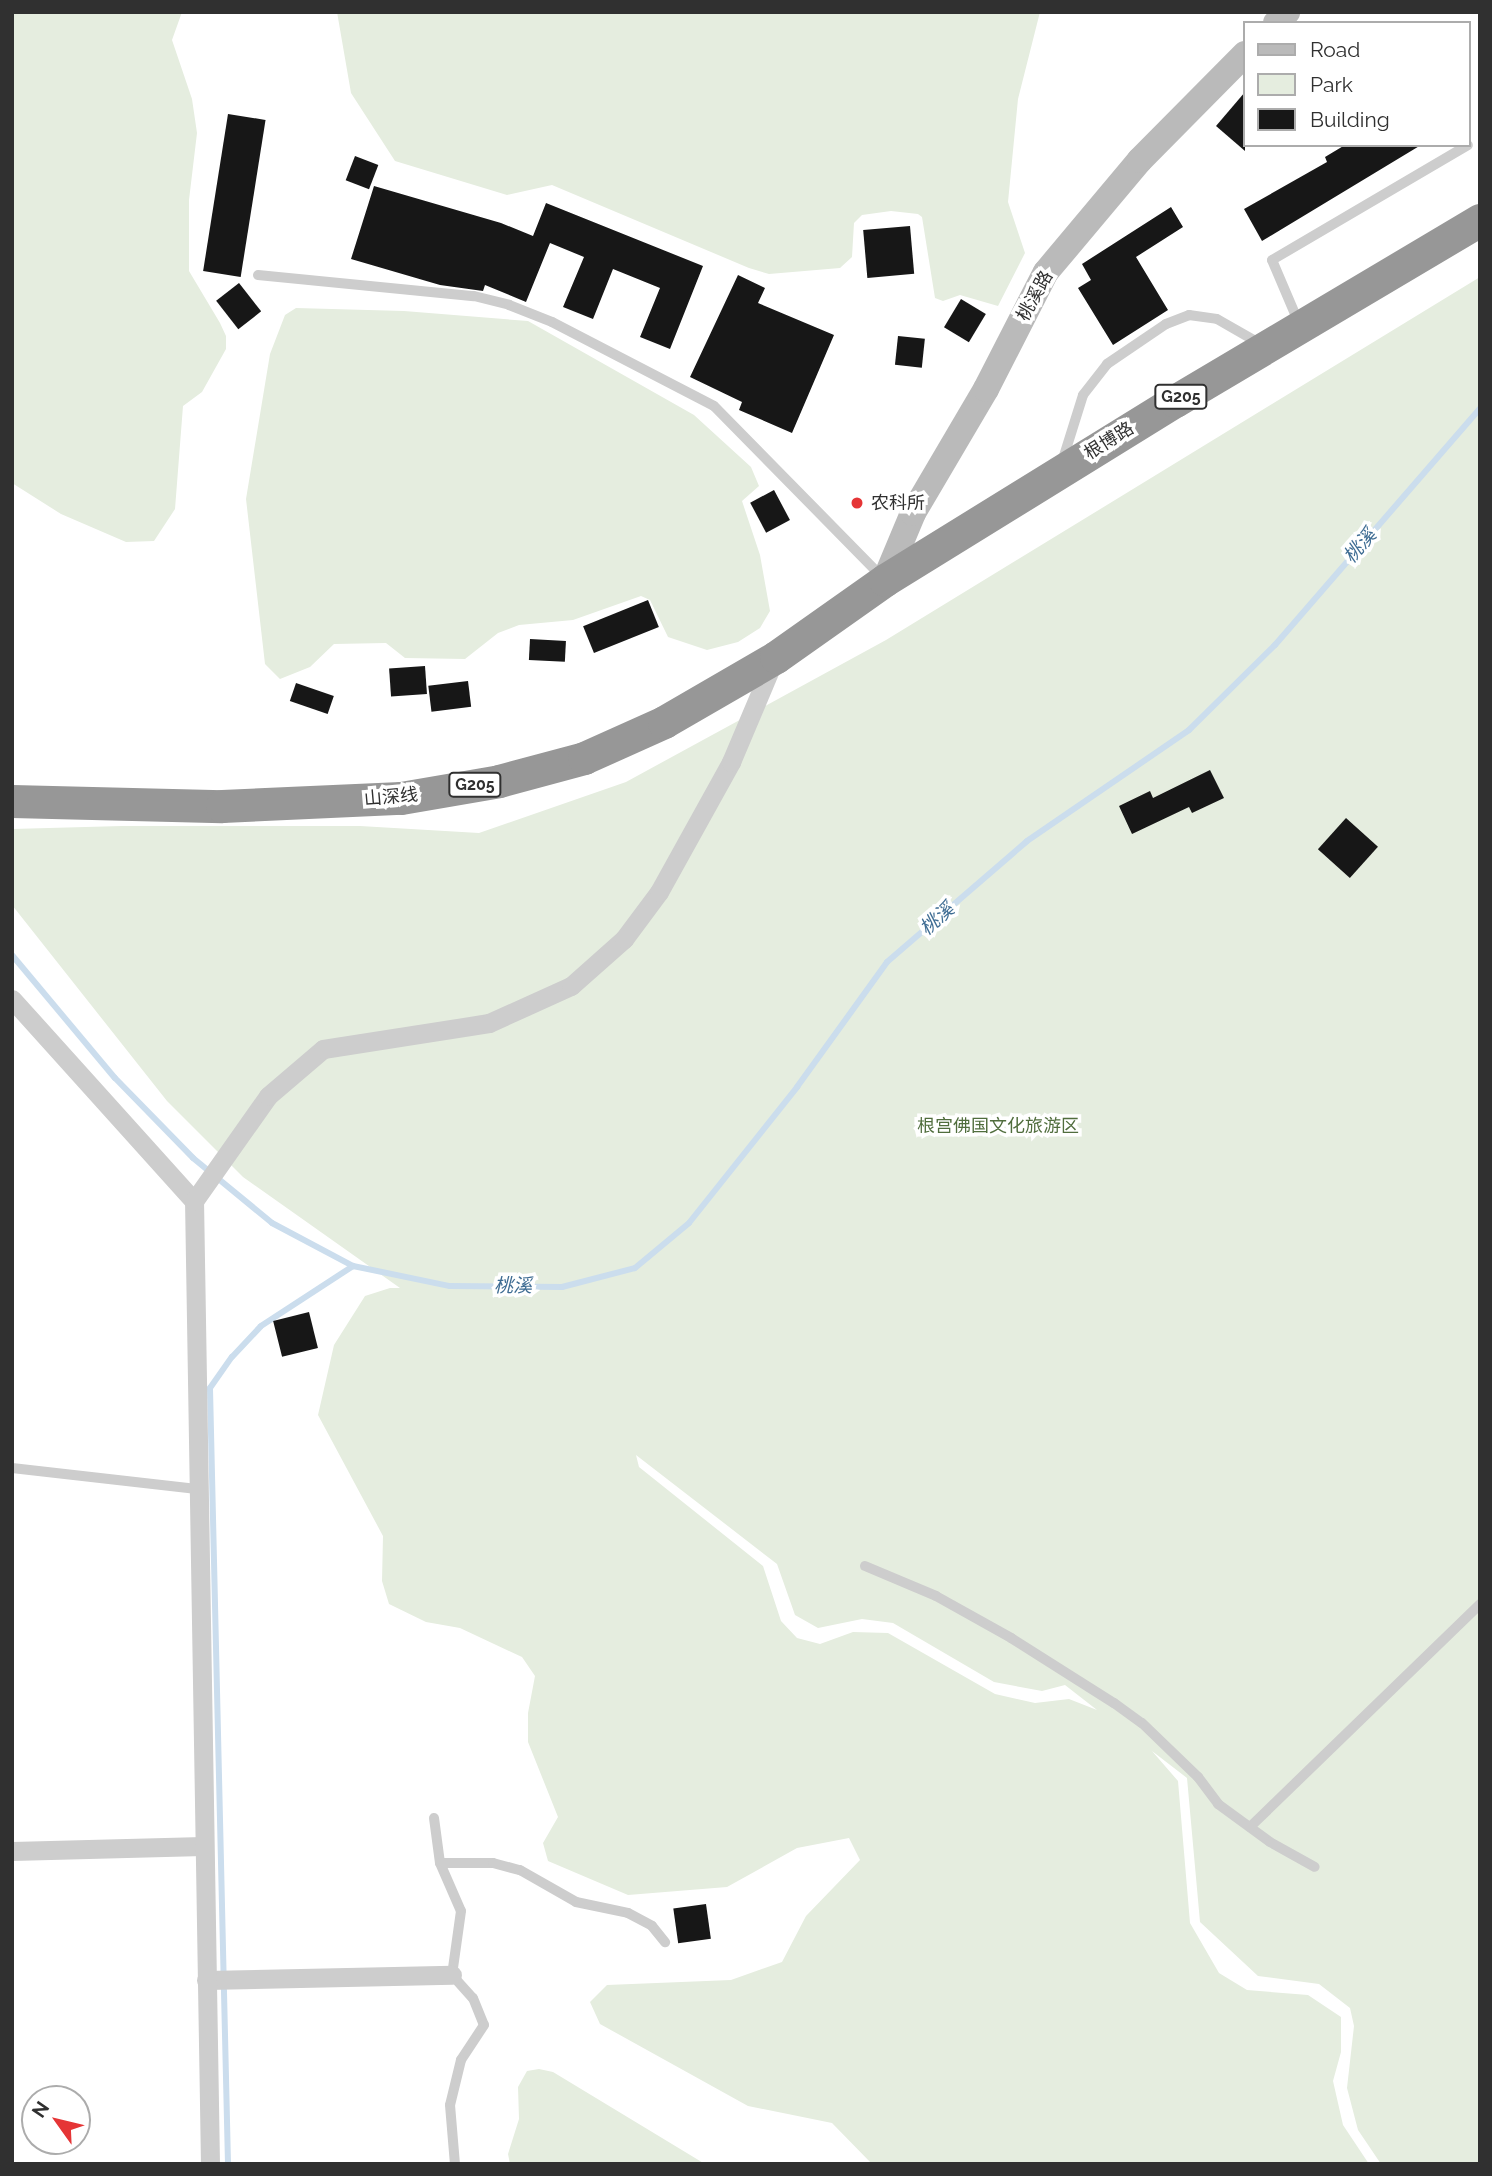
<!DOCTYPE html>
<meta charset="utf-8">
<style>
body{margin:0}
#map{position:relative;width:1492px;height:2176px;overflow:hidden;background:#fff;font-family:Raleway,"Noto Sans SC",sans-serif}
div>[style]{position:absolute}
.green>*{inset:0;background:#e5eddf}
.stream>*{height:6px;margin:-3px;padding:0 3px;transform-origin:3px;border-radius:3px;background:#cbdded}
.building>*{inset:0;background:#171717;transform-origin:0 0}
.lane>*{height:10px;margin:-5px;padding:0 5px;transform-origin:5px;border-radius:5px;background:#cdcdcd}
.street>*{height:19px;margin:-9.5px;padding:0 9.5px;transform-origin:9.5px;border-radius:9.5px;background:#cdcdcd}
.secondary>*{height:26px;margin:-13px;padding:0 13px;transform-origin:13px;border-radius:13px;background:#bababa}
.highway>*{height:33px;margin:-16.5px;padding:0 16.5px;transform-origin:16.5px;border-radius:16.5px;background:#979797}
.dots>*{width:19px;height:19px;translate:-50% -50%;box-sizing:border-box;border:4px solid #fff;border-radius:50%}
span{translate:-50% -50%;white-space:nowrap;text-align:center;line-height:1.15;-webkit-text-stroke:7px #fff;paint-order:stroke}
.shield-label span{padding:2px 5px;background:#fff;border:2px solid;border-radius:5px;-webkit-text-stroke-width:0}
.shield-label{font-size:16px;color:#303030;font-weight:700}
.street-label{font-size:18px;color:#303030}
.poi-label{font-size:18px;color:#303030}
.left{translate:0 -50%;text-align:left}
.park-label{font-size:18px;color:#506d3d}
.water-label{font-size:19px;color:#3e6c93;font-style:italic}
.frame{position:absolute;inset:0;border:14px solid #303030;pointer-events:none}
.legend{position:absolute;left:1243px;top:21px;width:228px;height:126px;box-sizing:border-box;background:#fff;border:2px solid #acacac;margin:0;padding:9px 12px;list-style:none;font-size:21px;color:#303030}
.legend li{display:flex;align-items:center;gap:14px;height:35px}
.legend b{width:35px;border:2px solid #acacac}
.north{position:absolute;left:21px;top:2085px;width:70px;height:70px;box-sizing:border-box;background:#fff;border:2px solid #acacac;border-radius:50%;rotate:304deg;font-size:19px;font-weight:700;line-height:28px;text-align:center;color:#303030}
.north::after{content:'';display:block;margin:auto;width:24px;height:32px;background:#e53536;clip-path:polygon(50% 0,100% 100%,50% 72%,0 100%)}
</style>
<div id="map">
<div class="green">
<div style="clip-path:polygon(12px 12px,182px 12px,172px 40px,192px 99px,197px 133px,189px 200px,189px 271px,220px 323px,226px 336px,226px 349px,202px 392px,183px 406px,175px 509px,154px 541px,126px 542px,61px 514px,12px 483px)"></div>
<div style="clip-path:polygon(337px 12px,1040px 12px,1018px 99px,1008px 202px,1025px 253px,998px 306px,960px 295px,943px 301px,935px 298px,922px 217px,918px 214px,891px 211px,862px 215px,854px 223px,852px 257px,840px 268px,769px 274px,749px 268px,552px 185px,507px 195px,395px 161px,351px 93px)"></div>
<div style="clip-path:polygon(evenodd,1480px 277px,1480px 2164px,1381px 2164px,1358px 2130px,1347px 2088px,1354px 2026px,1350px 2008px,1319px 1984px,1258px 1976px,1200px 1922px,1187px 1778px,1152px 1751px,1178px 1781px,1190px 1923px,1219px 1973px,1247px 1990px,1308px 1995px,1341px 2017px,1341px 2052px,1333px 2081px,1343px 2125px,1369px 2164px,872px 2164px,832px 2123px,748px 2106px,600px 2024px,590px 2002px,607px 1985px,731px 1980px,782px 1962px,806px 1916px,860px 1860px,849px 1838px,797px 1848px,727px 1887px,628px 1895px,548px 1861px,543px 1843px,558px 1817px,528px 1742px,528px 1713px,535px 1676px,522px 1657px,460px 1628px,426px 1622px,389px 1604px,382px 1581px,383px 1536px,318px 1415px,334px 1345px,365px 1296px,390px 1288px,400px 1288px,243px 1177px,167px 1101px,12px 905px,12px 829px,122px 826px,360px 826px,479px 833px,626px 782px,886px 640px,1480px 277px,636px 1455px,777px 1564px,795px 1615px,818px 1628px,862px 1619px,893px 1623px,994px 1682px,1042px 1691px,1065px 1685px,1097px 1710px,1069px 1699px,1035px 1703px,995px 1694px,888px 1633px,853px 1632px,820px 1644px,797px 1638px,781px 1621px,763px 1566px,639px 1467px,636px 1455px)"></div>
<div style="clip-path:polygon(296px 308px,404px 311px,528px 321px,694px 415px,751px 467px,759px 486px,742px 501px,760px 555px,770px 611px,760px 628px,738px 642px,707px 650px,668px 637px,650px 600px,641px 596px,573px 620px,519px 625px,498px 633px,465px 659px,405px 658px,386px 643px,334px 644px,310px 667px,280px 679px,265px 664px,246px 499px,270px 354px,285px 315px)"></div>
<div style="clip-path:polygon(539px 2069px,553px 2072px,705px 2164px,510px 2164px,508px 2154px,519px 2119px,518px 2087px,527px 2071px)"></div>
</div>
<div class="stream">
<div style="left:12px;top:955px;width:160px;rotate:50.1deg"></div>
<div style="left:115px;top:1078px;width:112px;rotate:45.7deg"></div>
<div style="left:193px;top:1158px;width:102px;rotate:39.4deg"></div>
<div style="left:272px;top:1223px;width:92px;rotate:28deg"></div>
<div style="left:353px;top:1266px;width:99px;rotate:11.7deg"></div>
<div style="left:450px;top:1286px;width:112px;rotate:0.5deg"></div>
<div style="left:562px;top:1287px;width:75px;rotate:-14.6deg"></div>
<div style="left:635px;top:1268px;width:70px;rotate:-39.8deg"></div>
<div style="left:689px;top:1223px;width:174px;rotate:-51.5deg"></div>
<div style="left:797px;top:1087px;width:154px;rotate:-54.2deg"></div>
<div style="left:887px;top:962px;width:185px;rotate:-40.8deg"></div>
<div style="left:1027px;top:841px;width:196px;rotate:-34.4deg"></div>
<div style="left:1189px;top:730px;width:121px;rotate:-44.7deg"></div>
<div style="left:1275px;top:645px;width:313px;rotate:-49.1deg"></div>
<div style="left:228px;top:2164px;width:776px;rotate:-91.33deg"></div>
<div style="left:210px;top:1388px;width:38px;rotate:-55deg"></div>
<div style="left:232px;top:1357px;width:42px;rotate:-46.9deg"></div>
<div style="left:261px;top:1326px;width:110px;rotate:-33.1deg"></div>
</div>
<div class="building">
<div style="clip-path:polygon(1245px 92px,1245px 151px,1216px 126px)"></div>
<div style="left:228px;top:114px;width:38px;height:159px;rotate:9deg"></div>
<div style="clip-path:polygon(1345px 145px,1421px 145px,1262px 241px,1244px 209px,1327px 162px,1325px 157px)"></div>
<div style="left:355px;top:156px;width:25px;height:26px;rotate:21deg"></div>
<div style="clip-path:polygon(374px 186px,501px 223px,533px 236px,546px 203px,703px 266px,670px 349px,640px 337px,660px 288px,613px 269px,593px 319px,563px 307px,584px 257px,550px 243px,526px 302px,485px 285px,483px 291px,440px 285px,351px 259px)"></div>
<div style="clip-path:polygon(1171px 207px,1183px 227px,1136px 257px,1168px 310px,1113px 345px,1078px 288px,1091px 280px,1082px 264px)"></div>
<div style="left:910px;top:226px;width:48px;height:47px;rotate:85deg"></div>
<div style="clip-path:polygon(738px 275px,765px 288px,758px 303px,834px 335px,792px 433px,739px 410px,742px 402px,690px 377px)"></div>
<div style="left:239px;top:283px;width:36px;height:29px;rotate:52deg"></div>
<div style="left:961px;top:299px;width:29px;height:33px;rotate:31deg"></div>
<div style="left:898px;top:336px;width:27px;height:29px;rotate:6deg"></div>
<div style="left:774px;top:490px;width:34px;height:27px;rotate:62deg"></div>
<div style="left:648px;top:600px;width:29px;height:70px;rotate:68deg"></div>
<div style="left:530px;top:639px;width:36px;height:21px;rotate:3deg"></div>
<div style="left:425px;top:666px;width:28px;height:36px;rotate:86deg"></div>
<div style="left:468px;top:681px;width:26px;height:40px;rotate:83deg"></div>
<div style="left:296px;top:683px;width:40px;height:19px;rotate:19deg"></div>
<div style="clip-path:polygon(1210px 770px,1224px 798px,1192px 813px,1189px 807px,1132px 834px,1119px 806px,1150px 791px,1153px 798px)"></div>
<div style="left:1346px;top:818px;width:43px;height:42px;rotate:42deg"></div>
<div style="left:309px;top:1312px;width:37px;height:37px;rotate:76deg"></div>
<div style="left:706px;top:1904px;width:35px;height:33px;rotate:82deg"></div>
</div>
<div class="lane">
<div style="left:258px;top:275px;width:217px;rotate:5.6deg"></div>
<div style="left:474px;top:296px;width:36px;rotate:14deg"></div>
<div style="left:509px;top:305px;width:46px;rotate:21.6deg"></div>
<div style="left:552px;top:322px;width:182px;rotate:27.4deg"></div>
<div style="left:714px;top:406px;width:240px;rotate:45.5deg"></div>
<div style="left:1298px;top:321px;width:66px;rotate:-113.1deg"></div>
<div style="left:1272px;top:260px;width:227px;rotate:-30.4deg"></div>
<div style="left:1063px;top:459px;width:67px;rotate:-72.6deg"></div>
<div style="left:1083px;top:395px;width:39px;rotate:-52deg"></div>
<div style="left:1107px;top:364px;width:71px;rotate:-34.1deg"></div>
<div style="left:1166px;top:324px;width:25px;rotate:-21deg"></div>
<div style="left:1189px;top:315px;width:28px;rotate:8deg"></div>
<div style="left:1217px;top:319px;width:48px;rotate:29.7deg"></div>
<div style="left:12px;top:1468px;width:186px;rotate:6.5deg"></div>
<div style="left:865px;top:1566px;width:77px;rotate:22.9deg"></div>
<div style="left:936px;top:1596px;width:86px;rotate:29.2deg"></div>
<div style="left:1011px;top:1638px;width:122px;rotate:32.3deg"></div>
<div style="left:1114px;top:1703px;width:34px;rotate:36deg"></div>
<div style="left:1142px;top:1723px;width:78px;rotate:44deg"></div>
<div style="left:1198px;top:1777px;width:34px;rotate:53deg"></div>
<div style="left:1218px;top:1804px;width:64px;rotate:36.2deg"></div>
<div style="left:1270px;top:1842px;width:51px;rotate:29.1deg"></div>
<div style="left:434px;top:1818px;width:45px;rotate:82.4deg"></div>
<div style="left:440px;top:1863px;width:52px;rotate:66.4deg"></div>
<div style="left:461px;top:1911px;width:65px;rotate:98deg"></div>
<div style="left:452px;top:1975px;width:31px;rotate:48deg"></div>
<div style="left:473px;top:1998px;width:29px;rotate:68deg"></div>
<div style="left:484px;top:2025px;width:42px;rotate:123.3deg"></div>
<div style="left:461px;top:2060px;width:46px;rotate:103.7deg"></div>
<div style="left:450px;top:2105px;width:59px;rotate:85.2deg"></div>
<div style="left:1250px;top:1827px;width:320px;rotate:-44.1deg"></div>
<div style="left:440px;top:1863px;width:53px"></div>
<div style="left:493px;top:1863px;width:28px;rotate:15deg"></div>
<div style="left:520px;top:1870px;width:64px;rotate:29.7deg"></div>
<div style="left:576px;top:1902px;width:53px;rotate:11.9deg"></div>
<div style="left:628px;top:1913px;width:27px;rotate:28deg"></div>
<div style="left:652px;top:1926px;width:21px;rotate:51deg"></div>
</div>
<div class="street">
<div style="left:12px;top:999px;width:272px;rotate:48deg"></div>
<div style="left:12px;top:1851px;width:191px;rotate:-1.5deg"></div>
<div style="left:206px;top:1980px;width:246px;rotate:-1.2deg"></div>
<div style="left:210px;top:2164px;width:963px;rotate:-90.95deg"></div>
<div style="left:194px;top:1201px;width:128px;rotate:-54.8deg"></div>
<div style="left:268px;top:1096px;width:72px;rotate:-40.5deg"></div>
<div style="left:323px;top:1049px;width:168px;rotate:-8.9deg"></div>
<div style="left:489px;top:1023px;width:90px;rotate:-24.3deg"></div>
<div style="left:571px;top:986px;width:71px;rotate:-41.6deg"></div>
<div style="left:624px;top:939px;width:59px;rotate:-53.3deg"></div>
<div style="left:659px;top:892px;width:149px;rotate:-61deg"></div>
<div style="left:731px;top:762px;width:113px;rotate:-67.1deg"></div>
</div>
<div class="secondary">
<div style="left:1276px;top:23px;width:16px;rotate:-45deg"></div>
<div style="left:885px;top:580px;width:73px;rotate:-67.3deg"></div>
<div style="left:913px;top:513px;width:144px;rotate:-59.5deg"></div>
<div style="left:986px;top:389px;width:131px;rotate:-62.9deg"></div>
<div style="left:1046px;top:272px;width:146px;rotate:-50deg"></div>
<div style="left:1140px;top:160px;width:149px;rotate:-45.3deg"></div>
</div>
<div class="highway">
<div style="left:12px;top:801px;width:210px;rotate:1.4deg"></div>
<div style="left:222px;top:806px;width:179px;rotate:-2.6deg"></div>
<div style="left:401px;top:798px;width:99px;rotate:-9.8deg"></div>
<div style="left:499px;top:781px;width:88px;rotate:-15.1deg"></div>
<div style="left:584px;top:758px;width:88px;rotate:-24.2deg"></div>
<div style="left:664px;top:722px;width:129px;rotate:-30.1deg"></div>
<div style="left:776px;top:657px;width:133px;rotate:-35.2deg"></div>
<div style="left:885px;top:580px;width:341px;rotate:-31.7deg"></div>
<div style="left:1175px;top:401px;width:355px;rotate:-30.7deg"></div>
</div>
<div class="dots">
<div style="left:857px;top:503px;background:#e53536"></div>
</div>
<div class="shield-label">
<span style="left:1181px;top:397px">G205</span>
<span style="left:475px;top:785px">G205</span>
</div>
<div class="street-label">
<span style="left:1035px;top:296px;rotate:-61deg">桃溪路</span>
<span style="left:1109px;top:441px;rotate:-32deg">根博路</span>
<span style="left:391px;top:797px;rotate:-5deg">山深线</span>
</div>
<div class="poi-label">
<span class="left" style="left:871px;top:503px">农科所</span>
</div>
<div class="park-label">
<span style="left:998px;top:1126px">根宫佛国文化旅游区</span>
</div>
<div class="water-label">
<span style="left:1360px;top:546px;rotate:-49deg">桃溪</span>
<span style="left:937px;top:919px;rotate:-41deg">桃溪</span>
<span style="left:513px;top:1286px">桃溪</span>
</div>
<div class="frame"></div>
<ul class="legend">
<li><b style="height:9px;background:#bababa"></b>Road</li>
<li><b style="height:19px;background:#e5eddf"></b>Park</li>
<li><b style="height:19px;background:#171717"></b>Building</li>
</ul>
<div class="north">N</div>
</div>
